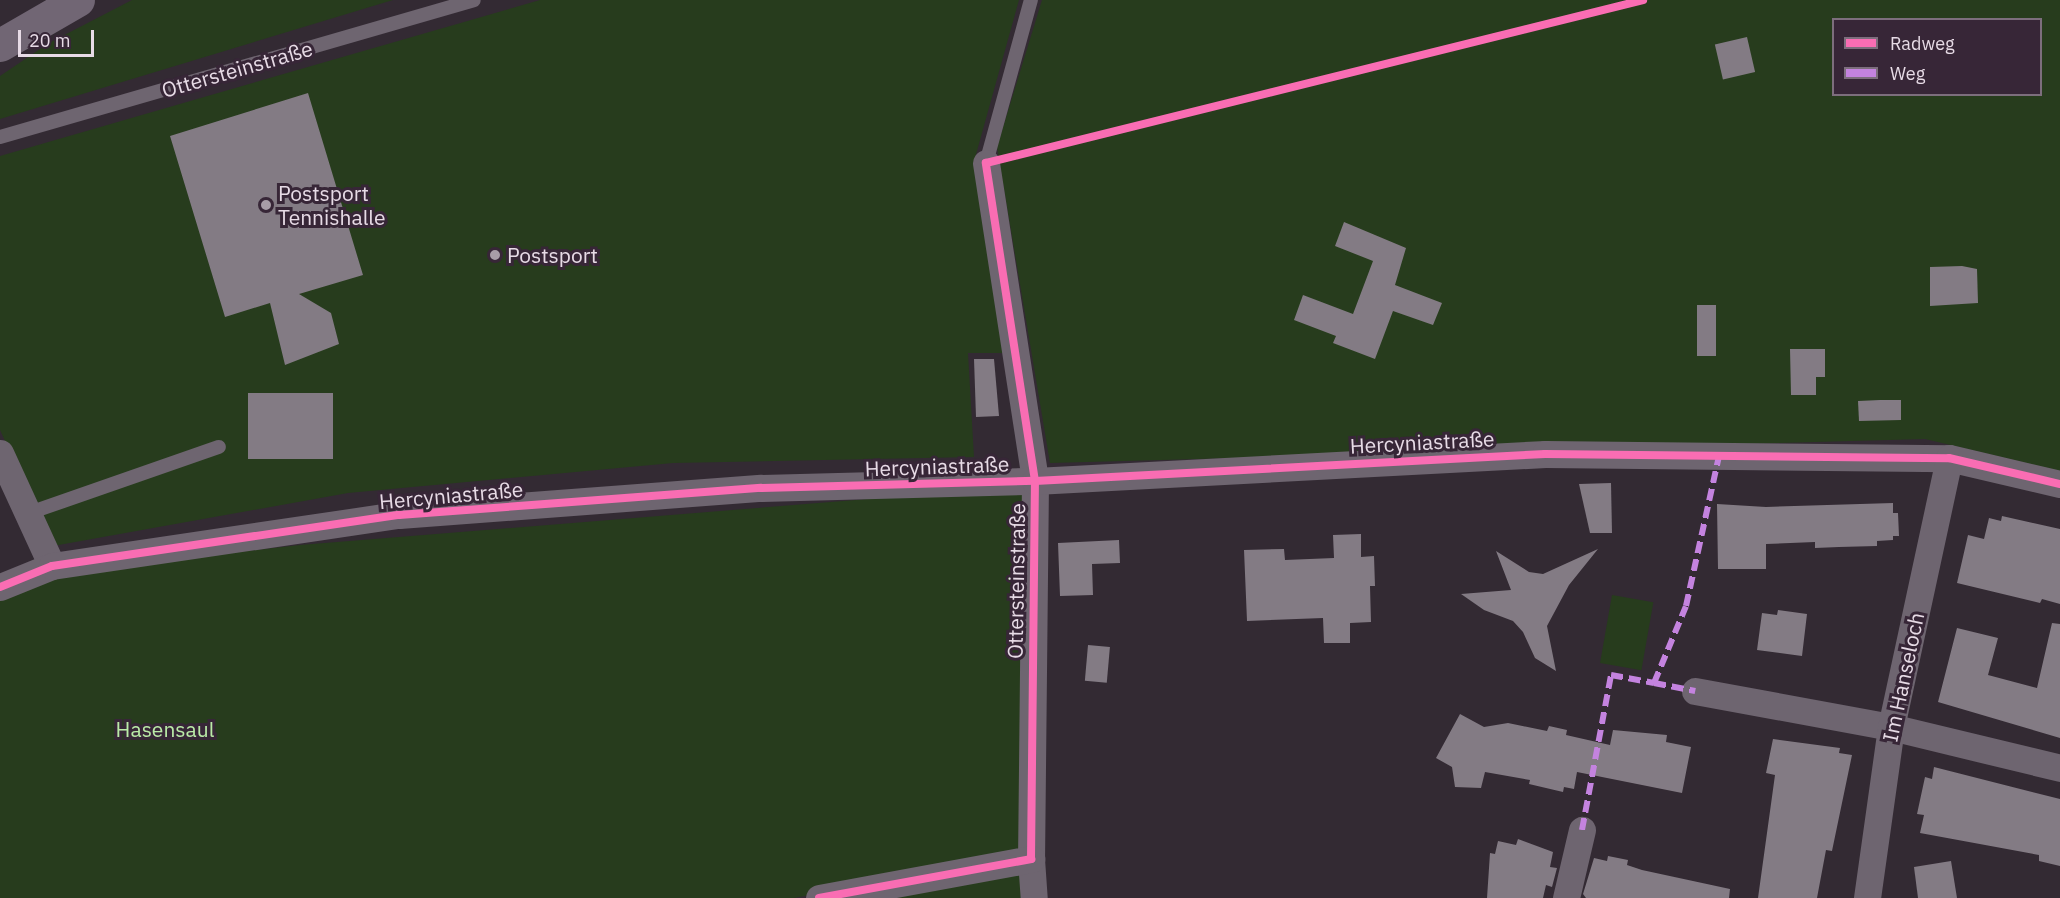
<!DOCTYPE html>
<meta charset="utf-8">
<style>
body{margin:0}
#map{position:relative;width:2060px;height:898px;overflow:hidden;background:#332a33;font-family:"IBM Plex Sans",sans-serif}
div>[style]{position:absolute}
.green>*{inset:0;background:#273c1d;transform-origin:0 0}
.building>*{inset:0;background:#837b84;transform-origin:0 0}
.lane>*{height:14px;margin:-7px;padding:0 7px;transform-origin:7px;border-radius:7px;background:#6e6570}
.street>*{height:27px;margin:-13.5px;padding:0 13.5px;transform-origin:13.5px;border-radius:13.5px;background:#6e6570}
.secondary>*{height:33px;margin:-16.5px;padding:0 16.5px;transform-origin:16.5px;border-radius:16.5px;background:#716674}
.quiet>*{height:6px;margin-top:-3px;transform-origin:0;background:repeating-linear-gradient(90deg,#c483df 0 12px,transparent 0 18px)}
.cycleway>*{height:8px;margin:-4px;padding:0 4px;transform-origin:4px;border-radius:4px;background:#f96db3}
.dots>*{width:16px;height:16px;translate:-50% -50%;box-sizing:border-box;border:3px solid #372637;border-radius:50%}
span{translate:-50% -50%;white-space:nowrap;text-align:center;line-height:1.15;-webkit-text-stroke:6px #372637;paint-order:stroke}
.street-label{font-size:21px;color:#e7dbe6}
.poi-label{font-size:21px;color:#e7dbe6}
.left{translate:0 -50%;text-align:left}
.park-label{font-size:21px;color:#baeba7}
.legend{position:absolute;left:1832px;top:18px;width:210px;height:78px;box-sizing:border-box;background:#372637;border:2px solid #7d6e7d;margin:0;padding:8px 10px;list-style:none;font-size:18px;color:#e7dbe6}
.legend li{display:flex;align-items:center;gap:12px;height:30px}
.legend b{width:30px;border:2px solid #7d6e7d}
.scale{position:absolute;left:18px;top:30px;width:76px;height:27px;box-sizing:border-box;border:3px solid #e7dbe6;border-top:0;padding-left:8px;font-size:18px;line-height:21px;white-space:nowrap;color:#e7dbe6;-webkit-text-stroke:4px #372637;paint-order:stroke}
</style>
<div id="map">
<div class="green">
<div style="clip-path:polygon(132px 0,393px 0,0 119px,0 76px,49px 43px)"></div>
<div style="clip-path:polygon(540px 0,1019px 0,975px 158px,1004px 353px,968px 353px,974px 457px,673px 463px,348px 493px,53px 546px,0 430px,0 156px)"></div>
<div style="clip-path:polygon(evenodd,1042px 0,2060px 0,2060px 471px,1925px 439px,1050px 463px,997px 147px,1042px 0,1834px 20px,2040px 20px,2040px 94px,1834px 94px,1834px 20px)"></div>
<div style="clip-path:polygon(1029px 486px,1021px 857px,794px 898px,0 898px,0 598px,55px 573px,300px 545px)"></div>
<div style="left:1612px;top:595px;width:42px;height:69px;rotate:10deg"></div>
<div style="clip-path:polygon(1024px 872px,1022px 898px,874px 898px)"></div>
</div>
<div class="building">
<div style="left:1747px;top:37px;width:36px;height:33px;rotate:77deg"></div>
<div style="clip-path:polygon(308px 93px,363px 275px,299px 294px,331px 313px,339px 344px,285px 365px,270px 303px,225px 317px,170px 136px)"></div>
<div style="clip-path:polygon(1344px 222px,1406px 248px,1395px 285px,1442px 303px,1433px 325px,1393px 311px,1375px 359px,1333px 343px,1336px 336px,1294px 320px,1303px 295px,1353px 314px,1373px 261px,1335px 246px)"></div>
<div style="clip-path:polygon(1962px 266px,1977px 269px,1978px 303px,1930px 306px,1930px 267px)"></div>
<div style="left:1697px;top:305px;width:19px;height:51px"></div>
<div style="clip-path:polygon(1790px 349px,1825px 349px,1825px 377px,1816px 377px,1816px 395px,1791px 395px)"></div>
<div style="clip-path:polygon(974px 359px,994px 359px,999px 416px,976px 417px)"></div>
<div style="left:333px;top:393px;width:66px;height:85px;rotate:90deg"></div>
<div style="clip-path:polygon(1880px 400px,1901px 400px,1901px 420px,1859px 421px,1858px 401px)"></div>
<div style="clip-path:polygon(1611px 483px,1612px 533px,1590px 533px,1579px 484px)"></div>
<div style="clip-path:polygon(1893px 503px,1893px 513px,1898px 513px,1899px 536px,1893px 536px,1893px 540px,1877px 541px,1877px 546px,1839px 547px,1815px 548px,1815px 542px,1766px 544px,1766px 569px,1718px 569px,1717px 504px,1766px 507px)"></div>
<div style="clip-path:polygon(2002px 516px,2060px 529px,2060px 604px,2042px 599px,2040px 603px,1957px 583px,1968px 535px,1984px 539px,1989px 518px,2001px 521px)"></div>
<div style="clip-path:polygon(1361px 534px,1361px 557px,1374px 556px,1375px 586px,1370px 586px,1371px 622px,1350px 623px,1350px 643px,1324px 643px,1323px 618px,1247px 621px,1244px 550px,1284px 549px,1285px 560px,1334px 558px,1333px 535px)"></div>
<div style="clip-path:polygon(1119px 540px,1120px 563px,1092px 564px,1093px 595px,1060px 596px,1058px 543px)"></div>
<div style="clip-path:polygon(1598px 549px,1569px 585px,1547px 626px,1556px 671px,1535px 658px,1523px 632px,1513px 621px,1484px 610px,1461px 594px,1511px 590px,1496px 551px,1529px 572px,1543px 574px)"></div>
<div style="clip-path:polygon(1778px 610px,1807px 614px,1802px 656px,1757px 650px,1762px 613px,1777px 615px)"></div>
<div style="clip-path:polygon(2052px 623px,2060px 624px,2060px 738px,1938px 702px,1957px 628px,1998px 638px,1988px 675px,2037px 688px)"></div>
<div style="left:1088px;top:645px;width:22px;height:36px;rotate:5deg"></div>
<div style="clip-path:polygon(1460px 714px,1484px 727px,1508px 723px,1547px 731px,1549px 726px,1567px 730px,1566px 735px,1610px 745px,1613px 730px,1667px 735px,1666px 742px,1691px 747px,1682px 793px,1577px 772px,1574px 789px,1564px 787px,1563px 792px,1529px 784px,1530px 780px,1485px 772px,1481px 788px,1455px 787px,1452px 767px,1436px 758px)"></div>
<div style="clip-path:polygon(1773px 739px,1840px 748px,1839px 753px,1852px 755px,1832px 851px,1826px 850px,1817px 898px,1758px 898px,1775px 775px,1766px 773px)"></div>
<div style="clip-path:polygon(1934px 767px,2060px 799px,2060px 866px,2039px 861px,2039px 855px,1920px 833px,1924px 815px,1917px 814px,1925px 777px,1932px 779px)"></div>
<div style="clip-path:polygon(1518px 839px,1553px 852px,1550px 867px,1557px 868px,1552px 887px,1546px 885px,1543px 898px,1487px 898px,1490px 853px,1495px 854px,1498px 841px,1516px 845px)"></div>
<div style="clip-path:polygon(1608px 856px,1628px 860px,1627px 865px,1642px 870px,1730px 889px,1729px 898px,1586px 898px,1583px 894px,1594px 858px,1607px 861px)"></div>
<div style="clip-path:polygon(1951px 861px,1957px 898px,1918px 898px,1914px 867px)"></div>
</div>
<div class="lane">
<div style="left:0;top:137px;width:493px;rotate:-16.1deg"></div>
<div style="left:986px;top:163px;width:169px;rotate:-74.6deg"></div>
<div style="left:29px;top:513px;width:201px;rotate:-19.2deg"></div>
</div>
<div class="street">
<div style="left:986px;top:163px;width:322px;rotate:81.2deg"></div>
<div style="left:1035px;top:481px;width:378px;rotate:90.6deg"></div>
<div style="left:1031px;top:859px;width:39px;rotate:86deg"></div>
<div style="left:0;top:453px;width:124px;rotate:65.3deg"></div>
<div style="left:0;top:587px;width:56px;rotate:-22deg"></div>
<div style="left:52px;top:566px;width:351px;rotate:-8.4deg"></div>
<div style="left:399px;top:515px;width:363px;rotate:-4.3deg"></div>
<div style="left:761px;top:488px;width:274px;rotate:-1.5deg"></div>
<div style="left:1035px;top:481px;width:511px;rotate:-3.03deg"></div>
<div style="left:1545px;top:454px;width:404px;rotate:0.6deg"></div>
<div style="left:1949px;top:458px;width:114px;rotate:13.2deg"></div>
<div style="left:1695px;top:691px;width:199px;rotate:10.4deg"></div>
<div style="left:1891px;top:727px;width:174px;rotate:13.6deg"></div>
<div style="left:819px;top:898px;width:216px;rotate:-10.4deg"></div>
<div style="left:1566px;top:898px;width:70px;rotate:-76.8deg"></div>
<div style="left:1867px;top:898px;width:173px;rotate:-82deg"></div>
<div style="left:1891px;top:727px;width:275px;rotate:-77.8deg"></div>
</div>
<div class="secondary">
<div style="left:0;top:45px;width:90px;rotate:-30deg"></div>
</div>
<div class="quiet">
<div style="left:1654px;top:683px;width:42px;rotate:11deg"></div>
<div style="left:1582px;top:830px;width:158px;rotate:-79.4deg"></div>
<div style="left:1611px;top:675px;width:44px;rotate:10.5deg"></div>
<div style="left:1654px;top:683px;width:83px;rotate:-67.4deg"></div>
<div style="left:1686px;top:606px;width:154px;rotate:-77.6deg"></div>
</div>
<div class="cycleway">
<div style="left:0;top:587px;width:56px;rotate:-22deg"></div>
<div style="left:52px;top:566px;width:351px;rotate:-8.4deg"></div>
<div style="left:399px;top:515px;width:363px;rotate:-4.3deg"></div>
<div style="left:761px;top:488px;width:274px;rotate:-1.5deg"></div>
<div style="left:1035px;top:481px;width:511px;rotate:-3.03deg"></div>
<div style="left:1545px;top:454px;width:404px;rotate:0.6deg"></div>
<div style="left:1949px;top:458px;width:114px;rotate:13.2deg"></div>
<div style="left:819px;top:898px;width:216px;rotate:-10.4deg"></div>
<div style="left:1031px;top:859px;width:378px;rotate:-89.4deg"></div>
<div style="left:1035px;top:481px;width:322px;rotate:-98.8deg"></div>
<div style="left:986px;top:163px;width:677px;rotate:-13.93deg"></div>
</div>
<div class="dots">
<div style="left:266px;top:205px;background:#a89da7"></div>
<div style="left:495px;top:255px;background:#a89da7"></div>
</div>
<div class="street-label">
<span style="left:237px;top:69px;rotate:-16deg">Ottersteinstraße</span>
<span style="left:1422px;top:442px;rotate:-3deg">Hercyniastraße</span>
<span style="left:937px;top:466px;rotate:-2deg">Hercyniastraße</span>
<span style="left:451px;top:495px;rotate:-5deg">Hercyniastraße</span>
<span style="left:1016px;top:581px;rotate:-89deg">Ottersteinstraße</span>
<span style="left:1903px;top:677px;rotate:-78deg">Im Hanseloch</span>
</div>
<div class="poi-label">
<span class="left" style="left:278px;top:205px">Postsport<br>Tennishalle</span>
<span class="left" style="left:507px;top:255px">Postsport</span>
</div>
<div class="park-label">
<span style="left:165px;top:729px">Hasensaul</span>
</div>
<ul class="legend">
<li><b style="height:8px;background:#f96db3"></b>Radweg</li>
<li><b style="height:8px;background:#c483df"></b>Weg</li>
</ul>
<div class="scale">20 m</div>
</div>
